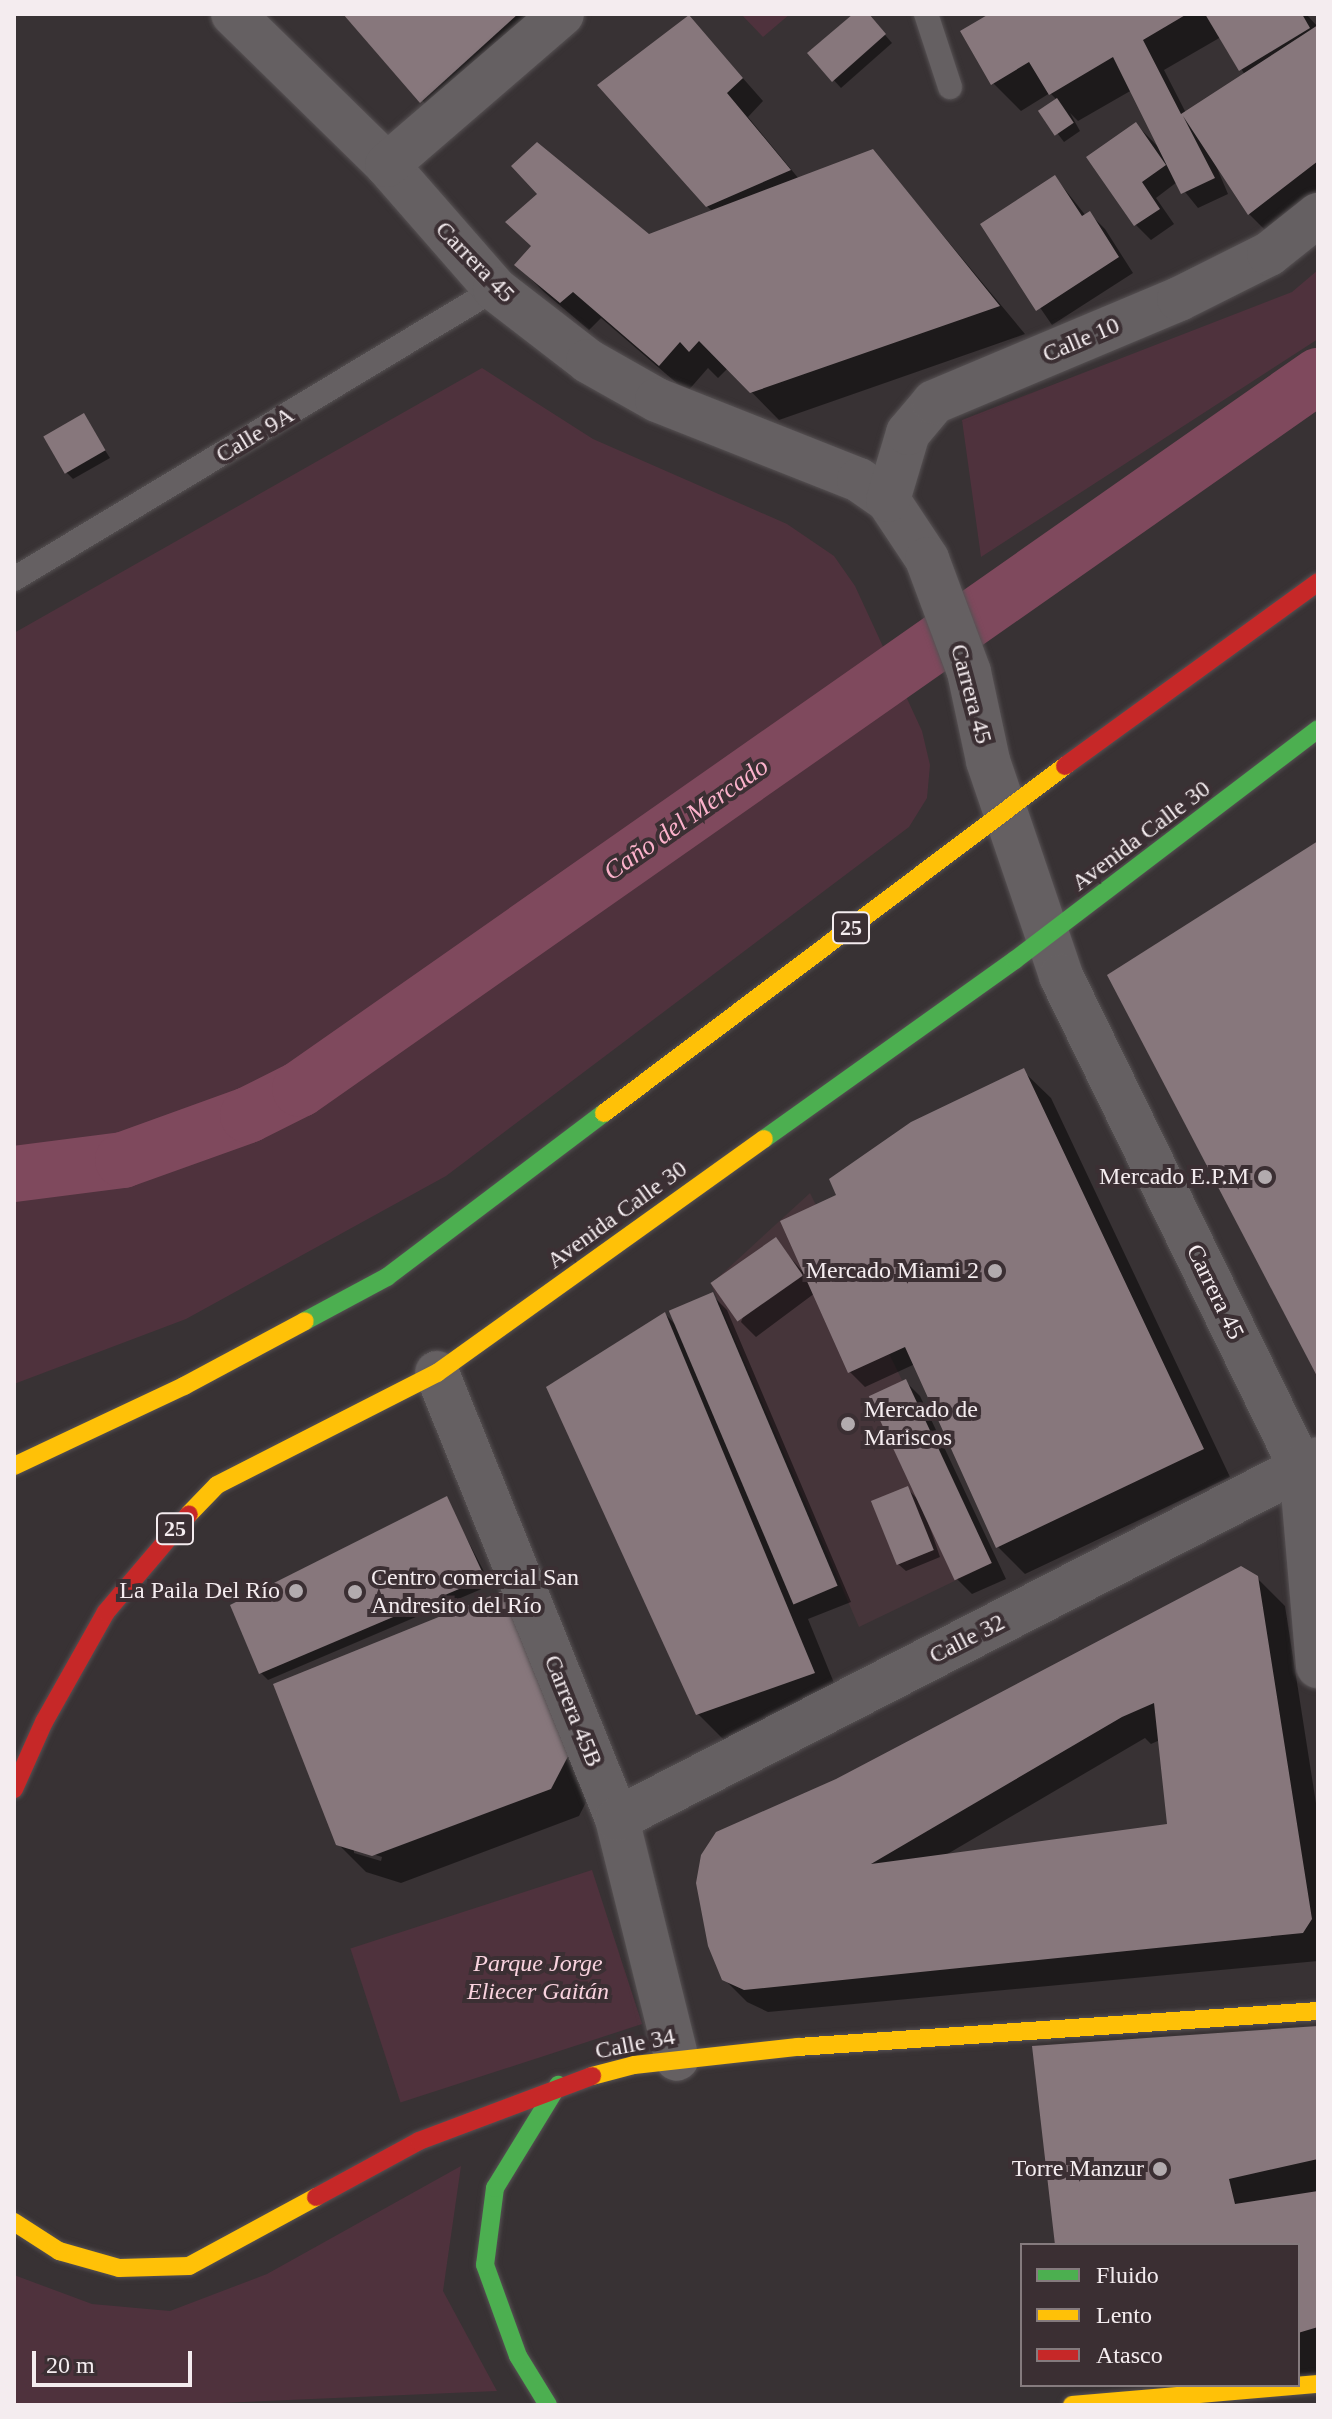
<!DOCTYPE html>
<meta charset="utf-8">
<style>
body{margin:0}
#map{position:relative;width:1332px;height:2419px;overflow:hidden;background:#383234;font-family:"Times New Roman",serif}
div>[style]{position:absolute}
.built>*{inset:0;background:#46353a}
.green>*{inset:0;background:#4f323d;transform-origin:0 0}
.shadow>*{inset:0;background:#0007}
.canal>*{height:56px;margin:-28px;padding:0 28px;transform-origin:28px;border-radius:28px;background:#7f495d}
.building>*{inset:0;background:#87777c;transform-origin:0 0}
.roads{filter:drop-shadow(0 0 2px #565153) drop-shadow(0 0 2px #565153)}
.lane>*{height:24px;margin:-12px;padding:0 12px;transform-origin:12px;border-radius:12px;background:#656062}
.street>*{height:44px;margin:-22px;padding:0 22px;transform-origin:22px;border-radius:22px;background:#656062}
.fast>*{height:18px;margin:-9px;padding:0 9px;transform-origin:9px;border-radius:9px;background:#4caf50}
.slow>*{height:18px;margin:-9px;padding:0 9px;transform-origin:9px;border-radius:9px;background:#ffc107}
.jam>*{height:18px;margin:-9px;padding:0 9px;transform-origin:9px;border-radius:9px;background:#c62828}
.dots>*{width:22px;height:22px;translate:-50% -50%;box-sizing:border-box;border:4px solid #3b2f33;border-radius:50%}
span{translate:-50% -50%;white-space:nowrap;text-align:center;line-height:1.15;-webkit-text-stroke:8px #3b2f33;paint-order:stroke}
.shield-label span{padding:2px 6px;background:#3b2f33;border:2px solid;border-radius:6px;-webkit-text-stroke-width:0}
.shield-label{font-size:22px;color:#f4ecef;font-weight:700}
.street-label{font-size:24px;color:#f4ecef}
.poi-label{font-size:24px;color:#f4ecef}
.right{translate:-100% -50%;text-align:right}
.left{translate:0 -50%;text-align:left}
.park-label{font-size:24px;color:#fad3df;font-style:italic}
.water-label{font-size:26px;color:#fbb2cb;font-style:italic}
.frame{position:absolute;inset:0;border:16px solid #f4ecef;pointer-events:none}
.legend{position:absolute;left:1020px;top:2243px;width:280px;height:144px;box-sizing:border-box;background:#3b2f33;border:2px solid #857b7e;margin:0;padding:10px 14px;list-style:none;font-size:24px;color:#f4ecef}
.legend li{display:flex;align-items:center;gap:16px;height:40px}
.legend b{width:40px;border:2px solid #857b7e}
.scale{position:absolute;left:32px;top:2351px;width:160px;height:36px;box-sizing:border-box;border:4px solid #f4ecef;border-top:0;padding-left:10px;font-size:24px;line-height:28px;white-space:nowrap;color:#f4ecef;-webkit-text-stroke:6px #3b2f33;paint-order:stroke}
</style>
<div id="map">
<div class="built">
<div style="clip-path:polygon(810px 1193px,992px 1563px,859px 1627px,711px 1284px)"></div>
</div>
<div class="green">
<div style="clip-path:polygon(741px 14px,790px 14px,763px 37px)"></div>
<div style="clip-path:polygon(1318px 270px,1318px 339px,981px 557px,962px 420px,1292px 292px)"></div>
<div style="clip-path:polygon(482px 368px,593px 439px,787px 524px,834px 556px,855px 586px,922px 731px,930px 765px,927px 798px,909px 827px,446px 1176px,186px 1319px,14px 1384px,14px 633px)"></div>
<div style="left:592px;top:1870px;width:162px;height:254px;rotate:72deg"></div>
<div style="clip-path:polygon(461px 2166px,443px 2291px,497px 2391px,173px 2405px,14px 2405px,14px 2275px,92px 2304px,170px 2311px,267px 2274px)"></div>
</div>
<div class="shadow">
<div style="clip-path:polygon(346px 14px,558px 14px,443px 124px)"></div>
<div style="clip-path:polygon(856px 14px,867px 14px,892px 43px,841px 88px,810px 54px)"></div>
<div style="clip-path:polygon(evenodd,992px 14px,1306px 14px,1318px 27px,1318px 199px,1271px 236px,1249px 214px,1214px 161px,1228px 194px,1198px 208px,1177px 182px,1156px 198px,1174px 224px,1151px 240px,1136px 225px,1136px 124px,1161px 150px,1132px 90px,1078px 121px,1070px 113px,1080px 131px,1064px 142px,1042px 113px,1058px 101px,1050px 93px,1021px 111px,993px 83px,992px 14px,1221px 37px,1245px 75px,1186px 113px,1164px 70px,1221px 37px)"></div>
<div style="clip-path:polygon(689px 17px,763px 101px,748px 117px,799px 179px,873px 151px,1025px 334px,779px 420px,728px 368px,718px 378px,708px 368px,687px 392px,601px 318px,589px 330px,544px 292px,517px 265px,649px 236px,713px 212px,707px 206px)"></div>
<div style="clip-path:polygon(1055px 177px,1086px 216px,1090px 214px,1105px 229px,1133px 273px,1052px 325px,983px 225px)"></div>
<div style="clip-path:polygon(83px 416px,110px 458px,73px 479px,66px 472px)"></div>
<div style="clip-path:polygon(1023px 1071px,1051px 1098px,1230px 1477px,1025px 1574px,998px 1547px,915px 1364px,865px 1387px,850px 1372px,815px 1293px,756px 1337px,741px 1322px,775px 1240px,803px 1272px,836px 1198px)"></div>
<div style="clip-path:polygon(712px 1295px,727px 1310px,851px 1602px,808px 1619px,841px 1700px,726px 1742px,698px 1714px,665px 1314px,677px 1326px)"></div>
<div style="clip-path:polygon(905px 1381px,920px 1396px,1006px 1579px,972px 1594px,957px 1579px,921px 1502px,940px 1557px,906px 1571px,898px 1564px,908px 1489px,920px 1502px)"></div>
<div style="clip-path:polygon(446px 1499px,491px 1585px,268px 1680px,261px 1673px)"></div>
<div style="clip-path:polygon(evenodd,1257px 1578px,1285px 1606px,1318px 1816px,1318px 1961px,768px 2012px,747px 2002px,724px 1979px,837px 1780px,1257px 1578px,1145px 1738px,1151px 1744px,1160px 1740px,1170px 1826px,944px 1856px,1145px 1738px)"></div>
<div style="clip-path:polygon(evenodd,502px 1593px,604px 1767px,579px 1816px,401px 1883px,366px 1872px,338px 1844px,502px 1593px,354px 1848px,382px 1857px,381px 1861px,354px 1853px,354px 1848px)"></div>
<div style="clip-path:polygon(1318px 2028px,1318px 2379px,1298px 2384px,1298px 2245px,1057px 2245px)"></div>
</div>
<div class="canal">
<div style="left:14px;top:1174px;width:110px;rotate:-7.3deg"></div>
<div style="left:123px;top:1160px;width:133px;rotate:-19.8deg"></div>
<div style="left:248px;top:1115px;width:58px;rotate:-26.6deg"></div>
<div style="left:300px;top:1089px;width:1243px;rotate:-35.01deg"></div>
</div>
<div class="building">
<div style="clip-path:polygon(343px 14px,518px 14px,420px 103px)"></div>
<div style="clip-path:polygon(853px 14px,869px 14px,886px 34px,832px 82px,807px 53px)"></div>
<div style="clip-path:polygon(989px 14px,1187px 14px,1143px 40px,1181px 114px,1318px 25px,1318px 161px,1248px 215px,1183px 116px,1215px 178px,1181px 194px,1113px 57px,1049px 95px,1029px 62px,991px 85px,960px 31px)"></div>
<div style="clip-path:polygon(1205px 14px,1302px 14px,1310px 28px,1239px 71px)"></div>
<div style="clip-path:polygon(689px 15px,743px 78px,727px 93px,791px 170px,706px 207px,597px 85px)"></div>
<div style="left:1057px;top:98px;width:30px;height:23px;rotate:56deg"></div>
<div style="clip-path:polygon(1136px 122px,1166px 165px,1142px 182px,1160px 209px,1134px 226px,1086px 157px)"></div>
<div style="clip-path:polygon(537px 142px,649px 234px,873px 149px,1000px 306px,750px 393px,699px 341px,689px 352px,680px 342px,659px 366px,573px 292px,560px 303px,514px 265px,531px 246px,505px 222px,537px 194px,511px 166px)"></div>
<div style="clip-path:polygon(1055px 175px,1082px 216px,1090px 211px,1119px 257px,1036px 311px,980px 224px)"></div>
<div style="left:84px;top:413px;width:43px;height:47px;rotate:60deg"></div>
<div style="clip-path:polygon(1318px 841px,1318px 1378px,1107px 975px)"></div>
<div style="clip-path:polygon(1024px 1068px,1204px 1449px,996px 1548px,905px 1347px,848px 1373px,780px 1221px,836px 1195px,829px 1179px,911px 1122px)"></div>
<div style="left:776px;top:1237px;width:47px;height:80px;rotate:55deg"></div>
<div style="left:713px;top:1292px;width:319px;height:48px;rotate:67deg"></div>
<div style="clip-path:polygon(665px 1312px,815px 1673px,696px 1715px,546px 1387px)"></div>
<div style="left:906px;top:1379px;width:203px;height:41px;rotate:65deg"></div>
<div style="left:908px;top:1486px;width:69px;height:40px;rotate:68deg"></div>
<div style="clip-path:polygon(447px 1496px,485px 1578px,259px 1674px,230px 1605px)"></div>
<div style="clip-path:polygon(evenodd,1241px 1566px,1258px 1576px,1312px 1919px,1303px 1933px,744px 1990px,722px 1980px,708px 1946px,696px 1883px,701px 1855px,716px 1832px,836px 1779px,1241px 1566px,1154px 1703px,1167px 1824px,871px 1864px,1122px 1717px,1154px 1703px)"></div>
<div style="clip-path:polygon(503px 1591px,577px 1739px,551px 1789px,372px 1856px,336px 1845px,273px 1684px)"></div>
<div style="clip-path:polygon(1318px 2026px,1318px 2159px,1229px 2179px,1235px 2204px,1318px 2191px,1318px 2327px,1298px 2333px,1298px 2245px,1055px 2245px,1032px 2046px)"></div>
</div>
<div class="roads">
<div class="lane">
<div style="left:926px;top:14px;width:77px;rotate:71.8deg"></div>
<div style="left:14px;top:579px;width:562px;rotate:-31.09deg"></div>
</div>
<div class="street">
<div style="left:233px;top:14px;width:216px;rotate:44.4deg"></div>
<div style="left:387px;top:165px;width:164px;rotate:48.9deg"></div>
<div style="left:495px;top:289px;width:118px;rotate:37.7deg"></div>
<div style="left:588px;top:361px;width:79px;rotate:29.5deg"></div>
<div style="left:657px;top:400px;width:217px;rotate:21.6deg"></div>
<div style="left:859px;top:480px;width:35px;rotate:35deg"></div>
<div style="left:888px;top:500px;width:71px;rotate:56.5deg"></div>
<div style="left:927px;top:559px;width:121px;rotate:69.6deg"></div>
<div style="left:969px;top:672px;width:91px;rotate:77.9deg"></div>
<div style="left:988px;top:761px;width:227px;rotate:71.2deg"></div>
<div style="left:1061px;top:976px;width:547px;rotate:64deg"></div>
<div style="left:1301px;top:1468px;width:199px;rotate:85.1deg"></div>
<div style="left:387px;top:165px;width:231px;rotate:-40.8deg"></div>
<div style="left:888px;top:500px;width:70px;rotate:-73.4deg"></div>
<div style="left:908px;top:433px;width:40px;rotate:-50deg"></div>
<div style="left:934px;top:402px;width:266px;rotate:-22.8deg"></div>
<div style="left:1179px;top:299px;width:101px;rotate:-26.6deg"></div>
<div style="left:1269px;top:254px;width:63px;rotate:-38.5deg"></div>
<div style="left:437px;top:1373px;width:481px;rotate:68deg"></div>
<div style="left:617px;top:1819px;width:247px;rotate:76deg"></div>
<div style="left:617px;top:1819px;width:788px;rotate:-27.18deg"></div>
</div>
<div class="fast">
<div style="left:764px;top:1139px;width:308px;rotate:-35.5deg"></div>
<div style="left:1015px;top:960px;width:381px;rotate:-37.3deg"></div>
<div style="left:305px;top:1321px;width:93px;rotate:-28.2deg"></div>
<div style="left:387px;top:1277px;width:272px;rotate:-37.1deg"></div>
<div style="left:548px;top:2405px;width:57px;rotate:-121.5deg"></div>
<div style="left:518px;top:2356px;width:97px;rotate:-109.9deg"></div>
<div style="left:485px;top:2265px;width:78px;rotate:-82.6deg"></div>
<div style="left:495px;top:2188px;width:121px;rotate:-58.5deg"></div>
</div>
<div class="slow">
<div style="left:604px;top:1113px;width:577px;rotate:-36.97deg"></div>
<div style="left:14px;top:1466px;width:188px;rotate:-25.2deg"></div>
<div style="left:184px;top:1386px;width:137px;rotate:-28.2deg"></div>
<div style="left:189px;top:1514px;width:40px;rotate:-46deg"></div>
<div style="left:217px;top:1485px;width:247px;rotate:-27deg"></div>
<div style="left:437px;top:1373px;width:402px;rotate:-35.6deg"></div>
<div style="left:592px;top:2076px;width:43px;rotate:-14.7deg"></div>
<div style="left:634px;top:2065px;width:165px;rotate:-6.3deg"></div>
<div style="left:798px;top:2047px;width:521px;rotate:-3.96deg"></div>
<div style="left:14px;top:2222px;width:54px;rotate:32.8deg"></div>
<div style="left:59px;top:2251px;width:62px;rotate:15.8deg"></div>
<div style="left:119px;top:2268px;width:70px;rotate:-1.6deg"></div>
<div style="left:189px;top:2266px;width:145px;rotate:-28.5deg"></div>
<div style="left:1072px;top:2405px;width:247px;rotate:-4.9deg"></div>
</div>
<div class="jam">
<div style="left:1065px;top:766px;width:313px;rotate:-36deg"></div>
<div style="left:14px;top:1789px;width:73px;rotate:-65.9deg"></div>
<div style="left:44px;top:1722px;width:126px;rotate:-60.6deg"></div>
<div style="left:106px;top:1612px;width:128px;rotate:-49.7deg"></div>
<div style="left:316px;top:2197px;width:117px;rotate:-28.5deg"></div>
<div style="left:419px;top:2141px;width:185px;rotate:-20.6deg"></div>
</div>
</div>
<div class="dots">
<div style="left:1265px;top:1177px;background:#b2abae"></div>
<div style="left:995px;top:1271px;background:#b2abae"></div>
<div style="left:848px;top:1424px;background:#b2abae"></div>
<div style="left:296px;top:1591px;background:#b2abae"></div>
<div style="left:355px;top:1592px;background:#b2abae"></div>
<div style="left:1160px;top:2169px;background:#b2abae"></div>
</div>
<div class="shield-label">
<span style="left:851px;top:928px">25</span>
<span style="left:175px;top:1529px">25</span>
</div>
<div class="street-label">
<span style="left:475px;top:262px;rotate:46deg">Carrera 45</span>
<span style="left:1081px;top:340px;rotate:-23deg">Calle 10</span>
<span style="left:255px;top:435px;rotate:-31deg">Calle 9A</span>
<span style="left:971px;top:694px;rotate:75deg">Carrera 45</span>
<span style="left:1141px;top:836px;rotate:-37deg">Avenida Calle 30</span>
<span style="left:617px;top:1215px;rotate:-36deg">Avenida Calle 30</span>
<span style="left:1215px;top:1292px;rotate:64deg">Carrera 45</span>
<span style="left:967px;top:1639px;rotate:-27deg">Calle 32</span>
<span style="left:573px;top:1711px;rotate:68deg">Carrera 45B</span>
<span style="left:635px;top:2044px;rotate:-11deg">Calle 34</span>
</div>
<div class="poi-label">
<span class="right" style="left:1249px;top:1177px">Mercado E.P.M</span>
<span class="right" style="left:979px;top:1271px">Mercado Miami 2</span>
<span class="left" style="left:864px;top:1424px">Mercado de<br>Mariscos</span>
<span class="left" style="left:371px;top:1592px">Centro comercial San<br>Andresito del Río</span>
<span class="right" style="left:280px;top:1591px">La Paila Del Río</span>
<span class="right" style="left:1144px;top:2169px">Torre Manzur</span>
</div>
<div class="park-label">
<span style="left:538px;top:1978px">Parque Jorge<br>Eliecer Gaitán</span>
</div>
<div class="water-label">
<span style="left:686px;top:819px;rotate:-35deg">Caño del Mercado</span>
</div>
<div class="frame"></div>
<ul class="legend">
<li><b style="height:10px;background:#4caf50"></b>Fluido</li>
<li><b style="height:10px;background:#ffc107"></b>Lento</li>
<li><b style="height:10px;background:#c62828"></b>Atasco</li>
</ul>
<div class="scale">20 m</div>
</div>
